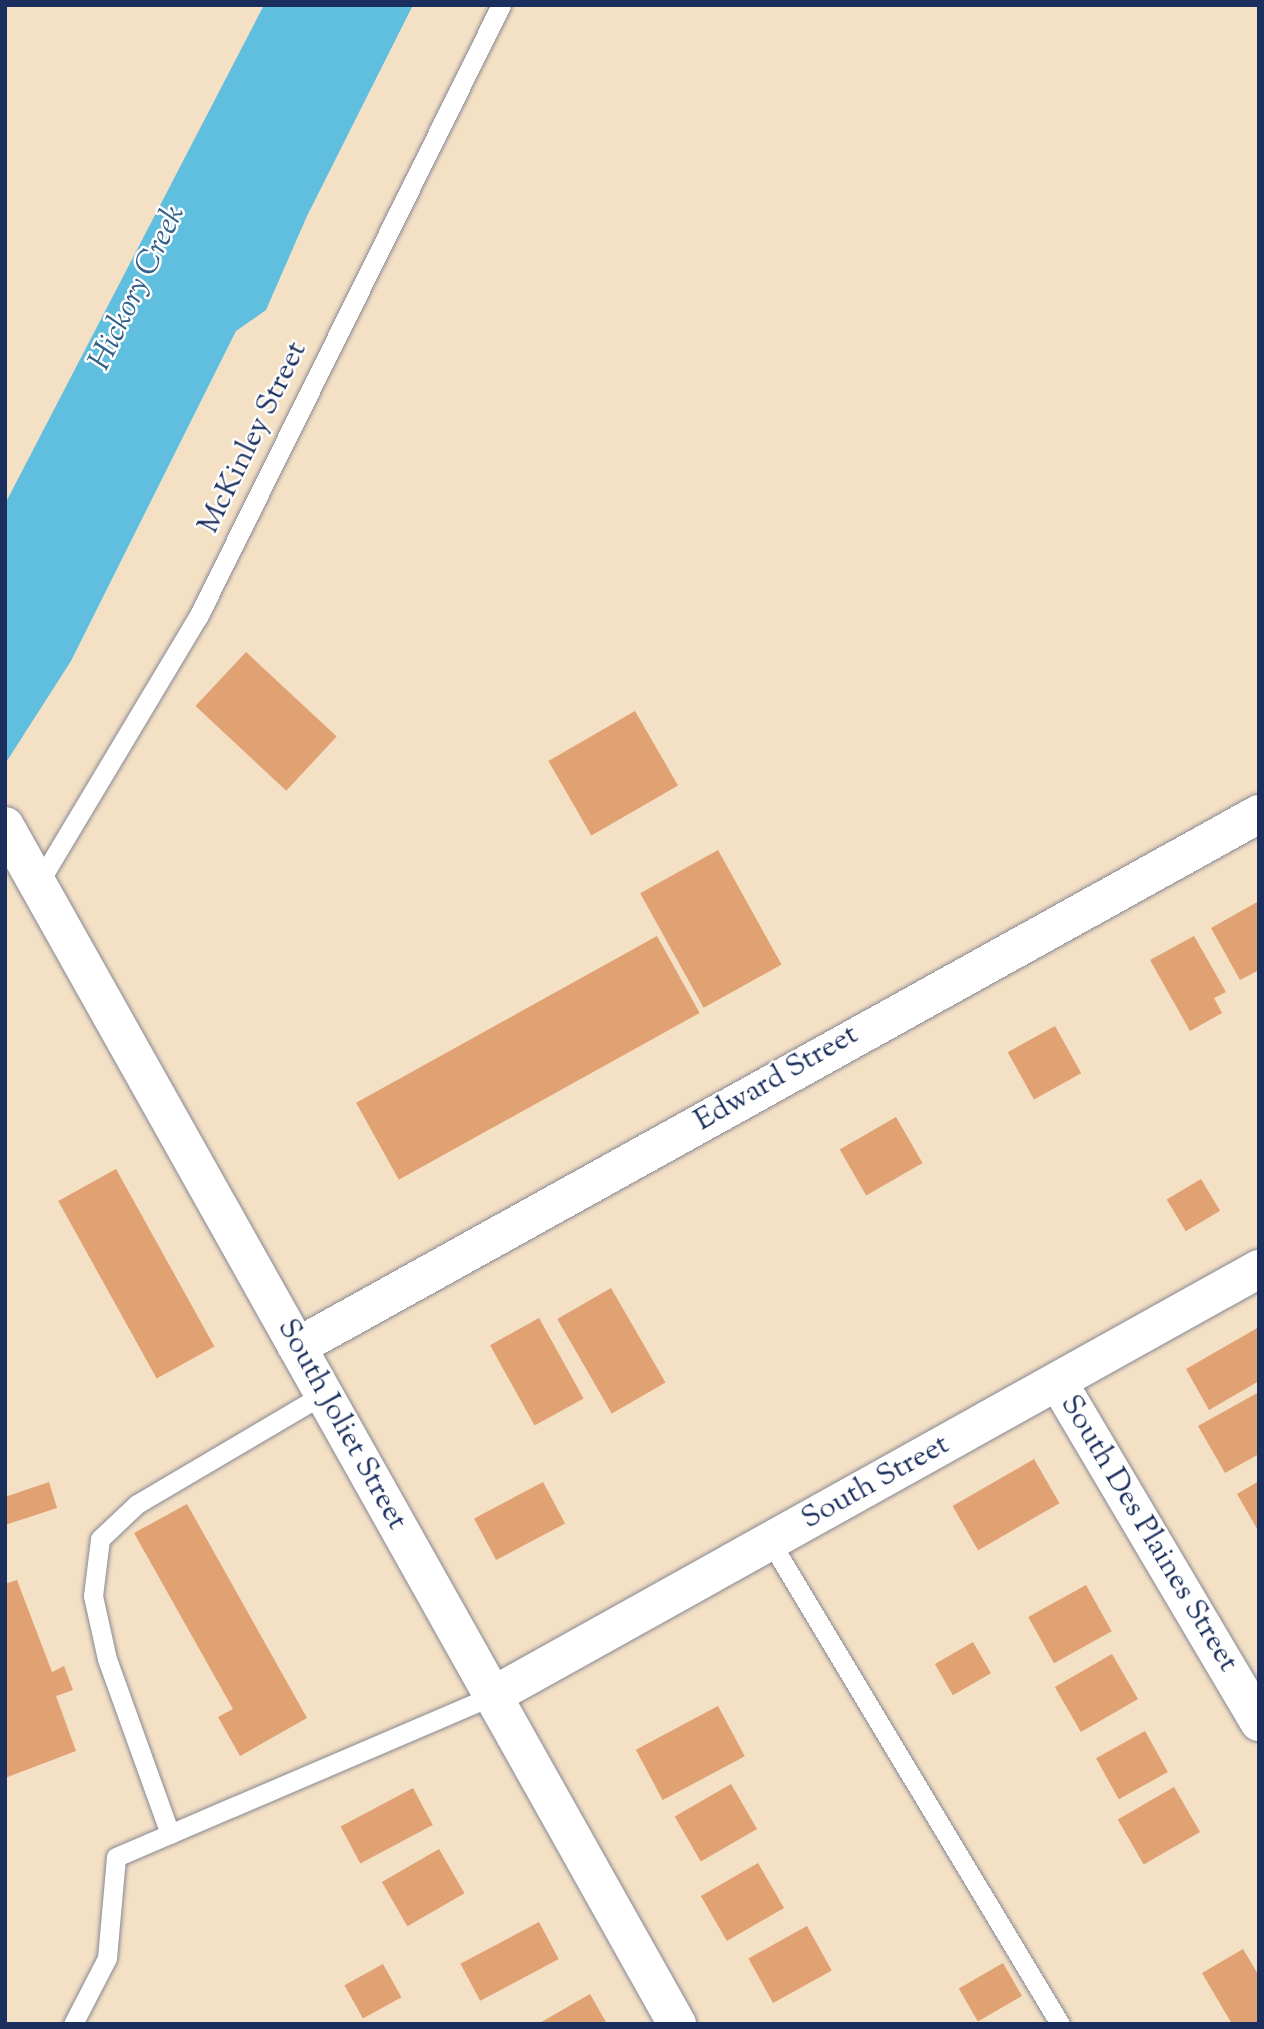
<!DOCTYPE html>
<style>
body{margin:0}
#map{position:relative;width:1264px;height:2029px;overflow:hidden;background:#f4e0c5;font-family:"Sorts Mill Goudy",serif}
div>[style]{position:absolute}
.water>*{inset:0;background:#60bede}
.building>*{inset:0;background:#e0a173;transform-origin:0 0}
.roads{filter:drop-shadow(0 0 2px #888892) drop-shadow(0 0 2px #888892)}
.service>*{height:19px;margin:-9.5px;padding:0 9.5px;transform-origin:9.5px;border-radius:9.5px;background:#fff}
.minor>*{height:38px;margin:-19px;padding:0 19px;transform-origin:19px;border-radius:19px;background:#fff}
span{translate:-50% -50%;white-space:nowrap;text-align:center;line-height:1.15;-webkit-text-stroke:5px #fff;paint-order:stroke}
.street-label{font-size:30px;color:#1b2f5e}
.water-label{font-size:32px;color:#33618b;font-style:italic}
.frame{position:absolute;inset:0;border:7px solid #1b2f5e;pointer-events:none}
</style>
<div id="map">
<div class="water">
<div style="clip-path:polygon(264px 5px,413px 5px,307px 216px,266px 310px,236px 331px,71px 661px,5px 764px,5px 504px)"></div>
</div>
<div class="building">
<div style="left:246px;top:652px;width:124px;height:74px;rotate:43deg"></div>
<div style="left:635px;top:711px;width:86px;height:100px;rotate:60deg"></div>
<div style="left:718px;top:850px;width:131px;height:89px;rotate:61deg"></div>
<div style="clip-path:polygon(1259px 901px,1259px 970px,1240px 980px,1211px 928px)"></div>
<div style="left:657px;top:936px;width:88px;height:344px;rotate:61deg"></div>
<div style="clip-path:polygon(1194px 936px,1226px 992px,1214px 998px,1222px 1013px,1190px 1031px,1150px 960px)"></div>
<div style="left:1055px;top:1026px;width:54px;height:54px;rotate:61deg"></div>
<div style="left:896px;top:1117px;width:53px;height:65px;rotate:60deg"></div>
<div style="left:116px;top:1169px;width:203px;height:66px;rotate:61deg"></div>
<div style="left:1201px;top:1179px;width:37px;height:40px;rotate:59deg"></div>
<div style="left:611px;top:1288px;width:109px;height:62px;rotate:60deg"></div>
<div style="left:539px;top:1318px;width:92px;height:56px;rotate:61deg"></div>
<div style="clip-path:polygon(1259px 1327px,1259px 1381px,1209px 1410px,1186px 1369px)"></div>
<div style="clip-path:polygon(1259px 1392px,1259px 1454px,1225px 1473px,1198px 1426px)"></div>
<div style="left:1034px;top:1459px;width:51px;height:94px;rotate:60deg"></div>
<div style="clip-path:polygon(1259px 1481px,1259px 1532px,1237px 1494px)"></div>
<div style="clip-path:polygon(49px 1482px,57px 1508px,5px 1525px,5px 1497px)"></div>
<div style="left:543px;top:1482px;width:47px;height:78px;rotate:62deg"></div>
<div style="clip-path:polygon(187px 1504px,307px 1718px,240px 1756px,218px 1717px,233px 1709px,134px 1533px)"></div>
<div style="clip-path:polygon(17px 1580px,52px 1672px,64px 1666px,73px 1690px,56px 1696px,76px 1751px,5px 1778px,5px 1584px)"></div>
<div style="left:1086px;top:1585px;width:53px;height:66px;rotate:61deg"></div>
<div style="left:973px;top:1642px;width:36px;height:44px;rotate:60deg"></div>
<div style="left:1112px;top:1654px;width:52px;height:66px;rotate:60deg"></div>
<div style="left:718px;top:1706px;width:57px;height:93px;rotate:62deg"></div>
<div style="left:1145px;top:1731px;width:47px;height:56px;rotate:61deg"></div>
<div style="left:731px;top:1784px;width:52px;height:65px;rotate:60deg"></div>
<div style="left:1174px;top:1787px;width:52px;height:65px;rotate:60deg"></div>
<div style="left:413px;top:1788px;width:42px;height:82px;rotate:62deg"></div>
<div style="left:439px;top:1849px;width:51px;height:66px;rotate:60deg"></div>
<div style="left:758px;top:1863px;width:52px;height:66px;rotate:60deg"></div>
<div style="left:539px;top:1922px;width:42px;height:89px;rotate:62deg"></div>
<div style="left:807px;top:1926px;width:51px;height:67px;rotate:61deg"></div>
<div style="clip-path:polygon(1243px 1949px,1259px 1976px,1259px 2024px,1232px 2024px,1202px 1973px)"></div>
<div style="left:1003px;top:1963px;width:38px;height:51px;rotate:60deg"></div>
<div style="left:383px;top:1964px;width:38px;height:44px;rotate:61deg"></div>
<div style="clip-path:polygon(590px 1994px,607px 2024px,538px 2024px)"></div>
</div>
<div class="roads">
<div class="service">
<div style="left:38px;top:884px;width:311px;rotate:-59.1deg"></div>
<div style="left:198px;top:617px;width:683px;rotate:-63.66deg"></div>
<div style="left:770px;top:1541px;width:563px;rotate:59.02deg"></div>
<div style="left:170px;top:1834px;width:186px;rotate:-109.8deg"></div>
<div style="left:107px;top:1659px;width:65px;rotate:-102.5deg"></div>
<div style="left:93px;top:1596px;width:57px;rotate:-83deg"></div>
<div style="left:100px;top:1539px;width:51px;rotate:-43.4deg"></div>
<div style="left:137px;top:1504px;width:217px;rotate:-30.5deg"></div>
<div style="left:73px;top:2024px;width:74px;rotate:-62.7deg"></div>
<div style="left:107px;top:1958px;width:101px;rotate:-84.9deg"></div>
<div style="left:116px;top:1857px;width:409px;rotate:-23.2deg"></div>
</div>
<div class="minor">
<div style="left:5px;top:826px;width:1374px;rotate:60.71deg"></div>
<div style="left:297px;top:1347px;width:1100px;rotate:-28.99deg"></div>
<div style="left:1058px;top:1382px;width:395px;rotate:59.4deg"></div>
<div style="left:492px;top:1696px;width:878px;rotate:-29.11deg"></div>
</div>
</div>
<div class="street-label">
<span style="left:254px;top:438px;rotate:-64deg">McKinley Street</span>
<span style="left:777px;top:1079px;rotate:-30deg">Edward Street</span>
<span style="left:341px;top:1425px;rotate:61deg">South Joliet Street</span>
<span style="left:876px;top:1483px;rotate:-29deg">South Street</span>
<span style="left:1148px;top:1534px;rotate:59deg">South Des Plaines Street</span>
</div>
<div class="water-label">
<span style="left:138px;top:288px;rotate:-64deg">Hickory Creek</span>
</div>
<div class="frame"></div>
</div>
